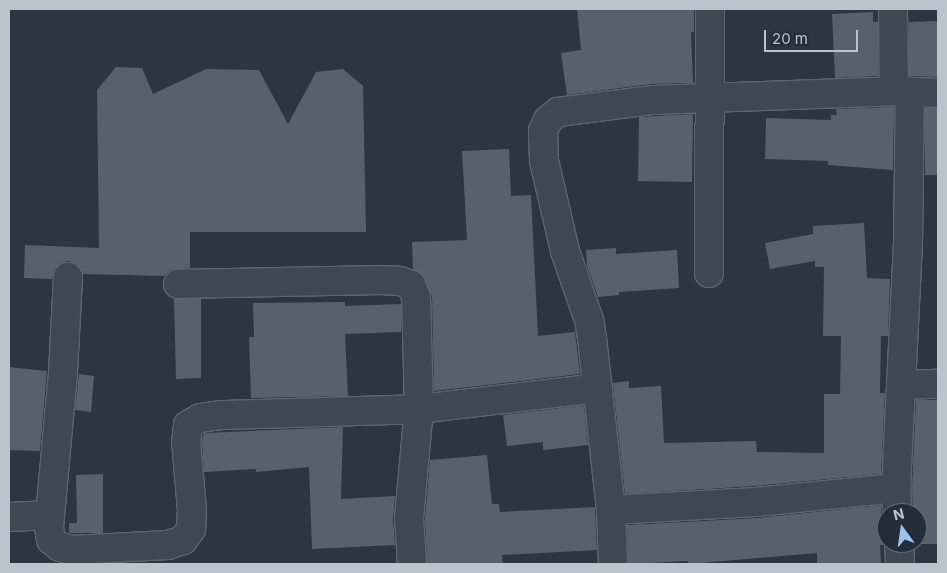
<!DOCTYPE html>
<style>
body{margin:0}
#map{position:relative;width:947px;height:573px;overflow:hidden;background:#2a3641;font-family:Inter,sans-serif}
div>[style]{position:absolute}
.building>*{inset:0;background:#56616e}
.roads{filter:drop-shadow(1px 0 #5c666f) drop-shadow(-1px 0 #5c666f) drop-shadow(0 1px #5c666f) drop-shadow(0 -1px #5c666f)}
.minor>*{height:28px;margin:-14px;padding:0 14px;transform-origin:14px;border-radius:14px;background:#3e4851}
span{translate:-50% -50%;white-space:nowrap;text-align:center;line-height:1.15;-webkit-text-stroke:5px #232d37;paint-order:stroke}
.frame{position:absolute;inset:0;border:10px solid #bbc3cb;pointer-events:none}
.north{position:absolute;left:877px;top:503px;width:50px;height:50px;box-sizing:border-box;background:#232d37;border:1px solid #606972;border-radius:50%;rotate:346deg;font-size:14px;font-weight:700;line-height:20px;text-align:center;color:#bbc3cb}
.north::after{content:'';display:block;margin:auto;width:18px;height:22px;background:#9cc3ef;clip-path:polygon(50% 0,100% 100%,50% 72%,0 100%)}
.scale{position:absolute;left:764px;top:30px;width:94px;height:22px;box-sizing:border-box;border:2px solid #bbc3cb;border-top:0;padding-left:6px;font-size:15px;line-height:18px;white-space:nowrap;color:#bbc3cb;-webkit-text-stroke:4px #232d37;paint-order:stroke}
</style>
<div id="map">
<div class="building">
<i style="clip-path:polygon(577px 9px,694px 9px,694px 32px,691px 32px,693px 83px,651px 84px,567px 95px,561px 53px,581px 50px)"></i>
<i style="clip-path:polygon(873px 12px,873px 22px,878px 22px,878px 76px,835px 78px,832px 14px)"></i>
<i style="clip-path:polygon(938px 21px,938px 77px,909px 76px,909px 22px)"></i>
<i style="clip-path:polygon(116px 67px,142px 68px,153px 94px,206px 69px,259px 70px,288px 124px,316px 72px,343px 69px,363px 86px,366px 232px,190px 232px,190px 268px,170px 270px,164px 276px,83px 274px,77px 264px,68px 261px,61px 263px,55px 268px,52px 279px,24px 278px,25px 245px,99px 248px,97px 90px)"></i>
<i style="clip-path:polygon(894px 107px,893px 170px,828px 165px,828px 161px,765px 159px,766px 118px,831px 120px,831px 115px,837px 115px,836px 109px)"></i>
<i style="clip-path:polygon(925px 108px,938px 108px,938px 175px,925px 175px)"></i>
<i style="clip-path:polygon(693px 114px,692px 182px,638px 181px,639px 117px)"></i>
<i style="clip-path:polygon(509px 149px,511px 196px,531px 195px,538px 336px,575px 332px,580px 374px,434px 391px,432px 296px,425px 279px,413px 269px,412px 242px,467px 240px,462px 151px)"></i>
<i style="clip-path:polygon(864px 223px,867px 278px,890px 279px,888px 336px,881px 336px,880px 393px,885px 393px,881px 474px,755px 486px,625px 494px,609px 349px,613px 383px,629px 381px,629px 388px,661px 386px,664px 443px,756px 441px,757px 452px,824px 453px,824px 394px,840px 394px,841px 336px,823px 336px,824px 267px,815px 267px,815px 261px,770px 269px,765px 243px,813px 234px,813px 226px)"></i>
<i style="clip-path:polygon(616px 248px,616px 254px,677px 250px,679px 288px,619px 292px,619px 295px,598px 297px,587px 266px,586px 250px)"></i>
<i style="clip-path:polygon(174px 299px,201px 299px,201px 378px,176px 379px)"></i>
<i style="clip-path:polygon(345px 302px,345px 306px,401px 304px,401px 332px,345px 334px,348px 396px,251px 398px,249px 337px,254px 337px,253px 303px)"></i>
<i style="clip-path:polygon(9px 367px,47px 371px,40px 451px,9px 450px)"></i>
<i style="clip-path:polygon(79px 374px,94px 376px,91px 412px,75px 410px)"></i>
<i style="clip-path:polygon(916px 400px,938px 400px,938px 544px,915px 544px,917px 543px,917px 513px,913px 513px,912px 488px)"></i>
<i style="clip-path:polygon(584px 405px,588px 445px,543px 450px,543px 442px,507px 446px,503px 415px)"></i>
<i style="clip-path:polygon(343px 427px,341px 499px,395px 496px,393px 519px,395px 545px,312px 549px,309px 467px,256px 472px,256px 469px,204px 472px,202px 442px,203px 435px,205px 433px)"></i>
<i style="clip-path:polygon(487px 455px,492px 504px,499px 504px,500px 512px,595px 507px,597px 550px,502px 555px,503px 564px,427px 564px,425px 518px,430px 460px)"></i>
<i style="clip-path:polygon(103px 474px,103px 533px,69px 533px,69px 523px,77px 523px,76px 475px)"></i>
<i style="clip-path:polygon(881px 505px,881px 514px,887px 524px,887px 534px,883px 545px,880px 545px,881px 564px,817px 564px,817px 553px,688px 564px,688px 561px,628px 564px,627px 525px,758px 518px)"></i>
</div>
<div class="roads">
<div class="minor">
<i style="left:893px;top:9px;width:82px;rotate:89.3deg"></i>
<i style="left:894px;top:91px;width:44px;rotate:2.6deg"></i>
<i style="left:709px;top:273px;width:264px;rotate:-89.8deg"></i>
<i style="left:68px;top:277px;width:96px;rotate:93deg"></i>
<i style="left:63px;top:373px;width:155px;rotate:95.2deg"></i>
<i style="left:49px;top:527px;width:13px;rotate:81deg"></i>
<i style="left:51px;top:540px;width:11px;rotate:38deg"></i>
<i style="left:60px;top:547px;width:12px;rotate:14deg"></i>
<i style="left:72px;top:550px;width:96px;rotate:-3deg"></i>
<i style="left:168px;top:545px;width:16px;rotate:-18deg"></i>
<i style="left:183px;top:540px;width:14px;rotate:-54deg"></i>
<i style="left:191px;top:529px;width:19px;rotate:-87deg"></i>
<i style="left:192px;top:510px;width:68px;rotate:-95deg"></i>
<i style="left:186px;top:442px;width:17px;rotate:-83deg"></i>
<i style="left:188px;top:425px;width:14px;rotate:-30deg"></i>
<i style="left:200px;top:418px;width:22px;rotate:-8deg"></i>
<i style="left:222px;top:415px;width:197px;rotate:-1.7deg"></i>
<i style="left:419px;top:409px;width:112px;rotate:-91.5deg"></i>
<i style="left:416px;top:297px;width:13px;rotate:-113deg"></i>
<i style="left:411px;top:285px;width:12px;rotate:-160deg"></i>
<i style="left:400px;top:281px;width:19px;rotate:-177deg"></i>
<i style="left:381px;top:280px;width:203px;rotate:178.9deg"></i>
<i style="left:901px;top:385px;width:37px;rotate:-2deg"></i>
<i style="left:611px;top:510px;width:145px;rotate:-3.2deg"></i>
<i style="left:756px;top:502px;width:141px;rotate:-5.7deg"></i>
<i style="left:897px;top:513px;width:25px;rotate:-92deg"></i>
<i style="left:896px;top:488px;width:242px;rotate:-87.2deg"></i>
<i style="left:908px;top:246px;width:154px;rotate:-89.3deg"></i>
<i style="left:9px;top:517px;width:41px;rotate:-2.8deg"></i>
<i style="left:899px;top:543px;width:21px;rotate:87deg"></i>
<i style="left:412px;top:564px;width:46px;rotate:-93.7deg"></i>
<i style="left:409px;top:518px;width:109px;rotate:-84.8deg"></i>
<i style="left:419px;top:409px;width:180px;rotate:-6.7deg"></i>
<i style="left:613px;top:564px;width:54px;rotate:-92.1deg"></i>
<i style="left:611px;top:510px;width:173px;rotate:-96.3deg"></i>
<i style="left:592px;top:338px;width:18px;rotate:-99deg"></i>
<i style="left:589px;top:320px;width:73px;rotate:-109.2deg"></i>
<i style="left:565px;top:251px;width:92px;rotate:-103.1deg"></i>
<i style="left:544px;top:161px;width:30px;rotate:-92deg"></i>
<i style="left:543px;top:131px;width:12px;rotate:-66deg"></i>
<i style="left:548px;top:120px;width:13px;rotate:-39deg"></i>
<i style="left:558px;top:112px;width:96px;rotate:-7.2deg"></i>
<i style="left:653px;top:100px;width:241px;rotate:-2.1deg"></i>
</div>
</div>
<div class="frame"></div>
<div class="north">N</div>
<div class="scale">20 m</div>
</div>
